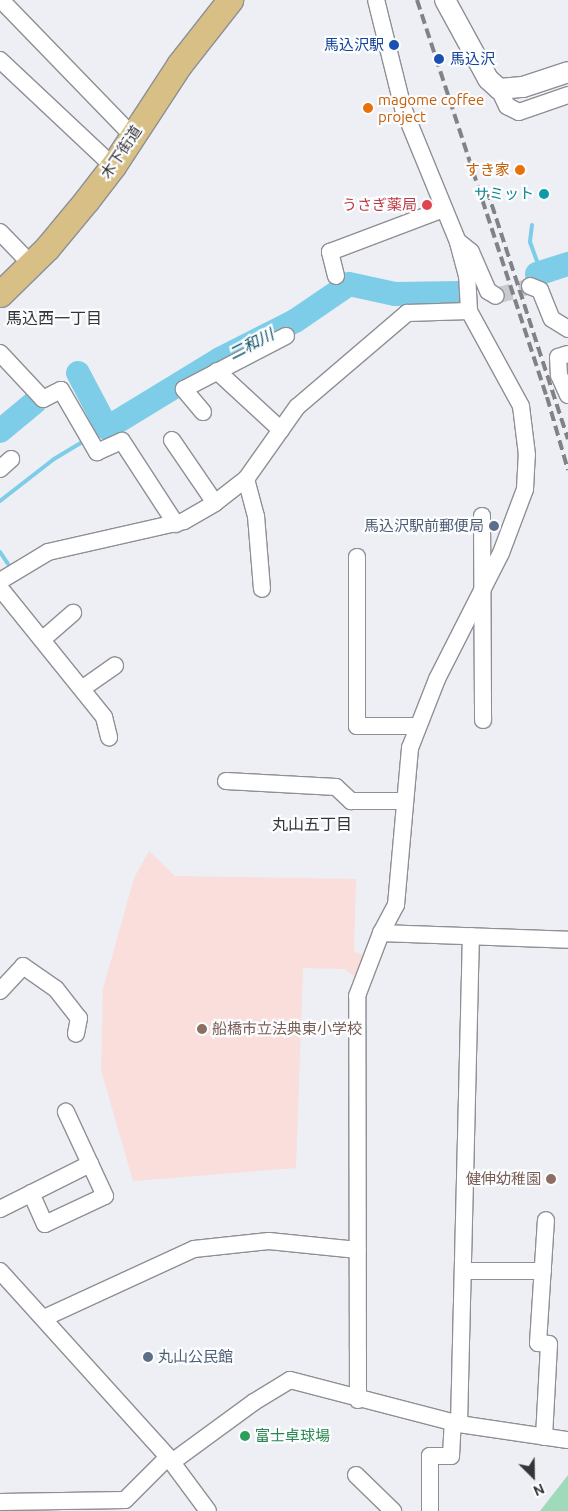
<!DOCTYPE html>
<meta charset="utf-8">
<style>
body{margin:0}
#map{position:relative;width:568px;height:1511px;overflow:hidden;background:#edeff4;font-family:Ubuntu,"Noto Sans JP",sans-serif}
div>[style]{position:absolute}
.education>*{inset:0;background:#f9dedc}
.green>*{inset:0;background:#9fdabb}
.stream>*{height:4px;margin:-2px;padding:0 2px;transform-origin:2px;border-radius:2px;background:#7dcde8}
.river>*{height:24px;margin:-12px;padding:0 12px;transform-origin:12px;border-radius:12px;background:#7dcde8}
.minor-tunnel>*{height:16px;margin-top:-8px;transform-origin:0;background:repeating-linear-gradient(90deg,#c8cace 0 16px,transparent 0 24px)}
.roads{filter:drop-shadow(1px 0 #8e9095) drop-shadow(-1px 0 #8e9095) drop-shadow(0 1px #8e9095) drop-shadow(0 -1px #8e9095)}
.minor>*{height:16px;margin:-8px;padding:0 8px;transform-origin:8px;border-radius:8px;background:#fff}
.tertiary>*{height:20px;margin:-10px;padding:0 10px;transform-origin:10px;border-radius:10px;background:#fff}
.primary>*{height:25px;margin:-12.5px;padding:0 12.5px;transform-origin:12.5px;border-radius:12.5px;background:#d8bf86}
.rail>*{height:4px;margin-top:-2px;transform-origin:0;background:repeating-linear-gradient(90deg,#808285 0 10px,transparent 0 15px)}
.dots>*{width:14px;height:14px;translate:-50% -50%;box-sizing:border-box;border:2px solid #fcfdff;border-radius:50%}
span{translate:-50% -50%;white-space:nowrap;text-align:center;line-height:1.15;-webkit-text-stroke:4.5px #fcfdff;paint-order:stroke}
.transit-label{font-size:15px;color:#164399}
.right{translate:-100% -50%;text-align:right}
.left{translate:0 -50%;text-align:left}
.food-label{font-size:15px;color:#c56008}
.street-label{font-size:15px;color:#343537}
.culture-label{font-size:15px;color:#0d838f}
.health-label{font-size:15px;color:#be3a42}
.service-label{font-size:15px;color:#4e5e75}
.education-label{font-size:15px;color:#785e54}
.leisure-label{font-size:15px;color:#27864d}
.neighbourhood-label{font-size:16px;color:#343537}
.water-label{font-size:16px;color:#135669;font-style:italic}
.north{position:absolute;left:508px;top:1451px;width:50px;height:50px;-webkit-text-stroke:4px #fcfdff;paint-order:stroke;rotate:157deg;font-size:14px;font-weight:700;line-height:20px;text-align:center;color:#343537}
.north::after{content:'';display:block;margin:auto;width:18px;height:22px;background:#343537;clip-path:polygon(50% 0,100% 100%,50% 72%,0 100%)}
</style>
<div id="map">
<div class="education">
<i style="clip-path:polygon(149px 851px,175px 876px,356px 879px,354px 952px,364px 955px,354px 976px,345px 969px,303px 968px,296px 1168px,133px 1181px,101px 1070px,103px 989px,134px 878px)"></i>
</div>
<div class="green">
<i style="clip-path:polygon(568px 1475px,568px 1511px,540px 1511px)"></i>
</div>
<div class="stream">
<i style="left:532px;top:225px;width:17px;rotate:97deg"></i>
<i style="left:530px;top:242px;width:33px;rotate:70deg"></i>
<i style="left:0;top:501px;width:68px;rotate:-37.9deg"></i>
<i style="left:54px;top:459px;width:33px;rotate:-31deg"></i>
<i style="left:0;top:552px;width:14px;rotate:56deg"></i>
</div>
<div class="river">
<i style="left:537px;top:274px;width:33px;rotate:-18deg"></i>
<i style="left:78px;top:373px;width:62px;rotate:62.2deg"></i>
<i style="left:107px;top:428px;width:132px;rotate:-31.4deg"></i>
<i style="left:220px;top:359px;width:84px;rotate:-26.9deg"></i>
<i style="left:295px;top:321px;width:65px;rotate:-34.4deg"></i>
<i style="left:349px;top:284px;width:47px;rotate:12.3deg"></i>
<i style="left:395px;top:294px;width:65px;rotate:-0.9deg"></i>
<i style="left:0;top:431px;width:45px;rotate:-39.6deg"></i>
</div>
<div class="minor-tunnel">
<i style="left:496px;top:296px;width:35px;rotate:-16deg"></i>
</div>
<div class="roads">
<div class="minor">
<i style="left:1px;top:0;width:190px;rotate:45.9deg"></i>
<i style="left:0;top:60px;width:155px;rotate:43.2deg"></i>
<i style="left:499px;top:89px;width:19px;rotate:65deg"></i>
<i style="left:507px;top:106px;width:13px;rotate:27deg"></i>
<i style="left:519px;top:112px;width:52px;rotate:-19.1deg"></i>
<i style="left:0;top:232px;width:45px;rotate:45.9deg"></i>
<i style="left:460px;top:243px;width:14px;rotate:39deg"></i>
<i style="left:471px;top:252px;width:43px;rotate:66.4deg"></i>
<i style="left:488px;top:291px;width:9px;rotate:32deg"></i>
<i style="left:336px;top:276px;width:25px;rotate:-104deg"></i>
<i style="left:330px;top:252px;width:122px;rotate:-20.7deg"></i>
<i style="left:530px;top:286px;width:11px;rotate:22deg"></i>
<i style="left:540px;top:290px;width:31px;rotate:68deg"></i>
<i style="left:552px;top:319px;width:19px;rotate:32deg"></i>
<i style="left:0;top:353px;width:63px;rotate:46.9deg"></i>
<i style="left:43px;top:399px;width:20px;rotate:-27deg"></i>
<i style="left:61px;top:390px;width:72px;rotate:59.9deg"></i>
<i style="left:97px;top:452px;width:27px;rotate:-24deg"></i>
<i style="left:122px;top:441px;width:99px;rotate:57deg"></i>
<i style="left:568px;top:354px;width:10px;rotate:163deg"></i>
<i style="left:558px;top:357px;width:18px;rotate:87deg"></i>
<i style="left:559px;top:375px;width:22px;rotate:66deg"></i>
<i style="left:217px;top:371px;width:87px;rotate:42.7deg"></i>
<i style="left:203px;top:412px;width:30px;rotate:-130deg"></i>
<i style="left:184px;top:389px;width:115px;rotate:-27.5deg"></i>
<i style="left:172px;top:440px;width:76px;rotate:55.7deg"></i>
<i style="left:0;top:469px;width:15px;rotate:-42deg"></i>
<i style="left:246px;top:479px;width:38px;rotate:75deg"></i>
<i style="left:256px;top:516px;width:73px;rotate:85.3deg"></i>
<i style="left:482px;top:516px;width:204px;rotate:89.7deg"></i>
<i style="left:357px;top:557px;width:169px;rotate:90deg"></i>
<i style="left:357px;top:726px;width:61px"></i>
<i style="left:0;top:581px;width:56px;rotate:-31.1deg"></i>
<i style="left:48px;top:552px;width:139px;rotate:-12.8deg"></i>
<i style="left:184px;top:521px;width:36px;rotate:-30deg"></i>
<i style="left:215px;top:503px;width:39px;rotate:-38deg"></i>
<i style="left:246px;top:479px;width:88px;rotate:-54.7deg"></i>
<i style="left:297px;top:407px;width:145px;rotate:-40.5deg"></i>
<i style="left:407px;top:313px;width:62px;rotate:-1.8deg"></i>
<i style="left:0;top:588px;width:166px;rotate:51.1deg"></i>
<i style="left:104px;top:717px;width:21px;rotate:76deg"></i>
<i style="left:43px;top:639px;width:40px;rotate:-41deg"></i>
<i style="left:83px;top:688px;width:39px;rotate:-35deg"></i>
<i style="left:226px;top:781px;width:110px;rotate:3.1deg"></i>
<i style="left:336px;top:787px;width:21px;rotate:43deg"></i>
<i style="left:351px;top:801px;width:53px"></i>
<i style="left:381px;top:933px;width:187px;rotate:2.1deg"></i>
<i style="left:0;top:991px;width:34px;rotate:-47deg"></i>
<i style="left:23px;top:966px;width:40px;rotate:34.9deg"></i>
<i style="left:56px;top:989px;width:37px;rotate:52deg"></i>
<i style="left:79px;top:1018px;width:16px;rotate:101deg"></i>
<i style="left:31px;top:1193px;width:34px;rotate:66deg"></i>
<i style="left:45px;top:1224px;width:66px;rotate:-25deg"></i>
<i style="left:105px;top:1196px;width:93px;rotate:-114.9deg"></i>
<i style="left:0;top:1209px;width:101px;rotate:-26.6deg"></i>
<i style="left:0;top:1271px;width:251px;rotate:47.9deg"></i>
<i style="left:168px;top:1457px;width:67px;rotate:53.5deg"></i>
<i style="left:463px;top:1271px;width:80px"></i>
<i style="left:44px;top:1318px;width:165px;rotate:-24.7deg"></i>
<i style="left:194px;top:1249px;width:75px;rotate:-6.1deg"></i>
<i style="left:269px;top:1241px;width:89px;rotate:5.8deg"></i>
<i style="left:358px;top:1400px;width:404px;rotate:-90.1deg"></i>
<i style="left:357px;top:996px;width:67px;rotate:-69.1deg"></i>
<i style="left:381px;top:933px;width:32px;rotate:-62deg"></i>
<i style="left:396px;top:905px;width:158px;rotate:-84.9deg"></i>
<i style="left:410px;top:748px;width:74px;rotate:-68.6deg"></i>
<i style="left:437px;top:679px;width:141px;rotate:-63.1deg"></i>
<i style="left:501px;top:553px;width:68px;rotate:-69.4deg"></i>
<i style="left:525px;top:489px;width:34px;rotate:-87deg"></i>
<i style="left:527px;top:455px;width:49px;rotate:-97deg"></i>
<i style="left:521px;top:406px;width:108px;rotate:-118.7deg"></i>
<i style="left:469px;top:311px;width:35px;rotate:-93deg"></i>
<i style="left:467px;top:276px;width:35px;rotate:-105deg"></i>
<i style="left:458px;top:242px;width:145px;rotate:-112.3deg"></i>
<i style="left:403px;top:108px;width:111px;rotate:-104deg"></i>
<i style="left:459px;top:1424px;width:488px;rotate:-88.6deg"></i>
<i style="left:544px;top:1437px;width:93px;rotate:-86.9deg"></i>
<i style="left:549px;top:1344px;width:11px;rotate:-175deg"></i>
<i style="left:538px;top:1343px;width:123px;rotate:-86.3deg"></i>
<i style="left:172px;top:1462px;width:102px;rotate:-36.2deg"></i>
<i style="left:254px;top:1402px;width:42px;rotate:-31.4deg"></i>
<i style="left:290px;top:1380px;width:175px;rotate:14.6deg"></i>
<i style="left:459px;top:1424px;width:110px;rotate:8.4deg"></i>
<i style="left:356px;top:1475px;width:52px;rotate:44.2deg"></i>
<i style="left:0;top:1502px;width:125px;rotate:-0.9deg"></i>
<i style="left:125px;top:1500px;width:61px;rotate:-45deg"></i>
<i style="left:430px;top:1511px;width:55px;rotate:-90deg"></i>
<i style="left:430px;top:1456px;width:21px"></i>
<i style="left:451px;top:1456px;width:33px;rotate:-87deg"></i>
</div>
<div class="tertiary">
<i style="left:445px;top:0;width:90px;rotate:61.4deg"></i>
<i style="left:488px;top:79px;width:15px;rotate:42deg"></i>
<i style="left:499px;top:89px;width:24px;rotate:-5deg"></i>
<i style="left:523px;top:87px;width:47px;rotate:-18.4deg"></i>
</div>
<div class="primary">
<i style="left:0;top:294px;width:66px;rotate:-44.4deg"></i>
<i style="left:47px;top:248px;width:61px;rotate:-50.3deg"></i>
<i style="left:86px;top:201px;width:44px;rotate:-52.4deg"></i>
<i style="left:113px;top:166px;width:121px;rotate:-56.8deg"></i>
<i style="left:179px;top:65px;width:83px;rotate:-51.9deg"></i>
</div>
</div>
<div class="rail">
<i style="left:417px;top:0;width:418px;rotate:71.9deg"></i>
<i style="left:547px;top:397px;width:76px;rotate:74deg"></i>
<i style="left:487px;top:190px;width:262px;rotate:72deg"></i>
</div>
<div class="dots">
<i style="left:394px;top:45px;background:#1a4fb4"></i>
<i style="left:439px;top:59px;background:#1a4fb4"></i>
<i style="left:368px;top:108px;background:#e8710a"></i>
<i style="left:520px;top:170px;background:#e8710a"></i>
<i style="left:544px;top:194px;background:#0f9aa8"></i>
<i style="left:427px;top:205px;background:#e0444e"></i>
<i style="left:494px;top:526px;background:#5c6f8a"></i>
<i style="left:202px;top:1029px;background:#8d6e63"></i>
<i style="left:551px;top:1179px;background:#8d6e63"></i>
<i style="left:148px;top:1357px;background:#5c6f8a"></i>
<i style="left:245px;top:1436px;background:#2e9e5b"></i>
</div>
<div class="transit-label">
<span class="right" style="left:384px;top:45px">馬込沢駅</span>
<span class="left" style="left:450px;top:59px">馬込沢</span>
</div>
<div class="food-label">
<span class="left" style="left:378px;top:108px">magome coffee<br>project</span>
<span class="right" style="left:510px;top:170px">すき家</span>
</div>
<div class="street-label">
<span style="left:121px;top:152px;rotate:-56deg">木下街道</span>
</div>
<div class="culture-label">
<span class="right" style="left:534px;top:194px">サミット</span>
</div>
<div class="health-label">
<span class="right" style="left:417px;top:205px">うさぎ薬局</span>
</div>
<div class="service-label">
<span class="right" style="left:484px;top:526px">馬込沢駅前郵便局</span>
<span class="left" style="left:158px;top:1357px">丸山公民館</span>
</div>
<div class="education-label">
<span class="left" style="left:212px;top:1029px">船橋市立法典東小学校</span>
<span class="right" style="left:541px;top:1179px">健伸幼稚園</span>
</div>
<div class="leisure-label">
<span class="left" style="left:255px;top:1436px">富士卓球場</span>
</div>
<div class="neighbourhood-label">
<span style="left:54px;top:318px">馬込西一丁目</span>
<span style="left:312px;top:824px">丸山五丁目</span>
</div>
<div class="water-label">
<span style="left:251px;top:344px;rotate:-27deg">二和川</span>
</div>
<div class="north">N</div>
</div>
